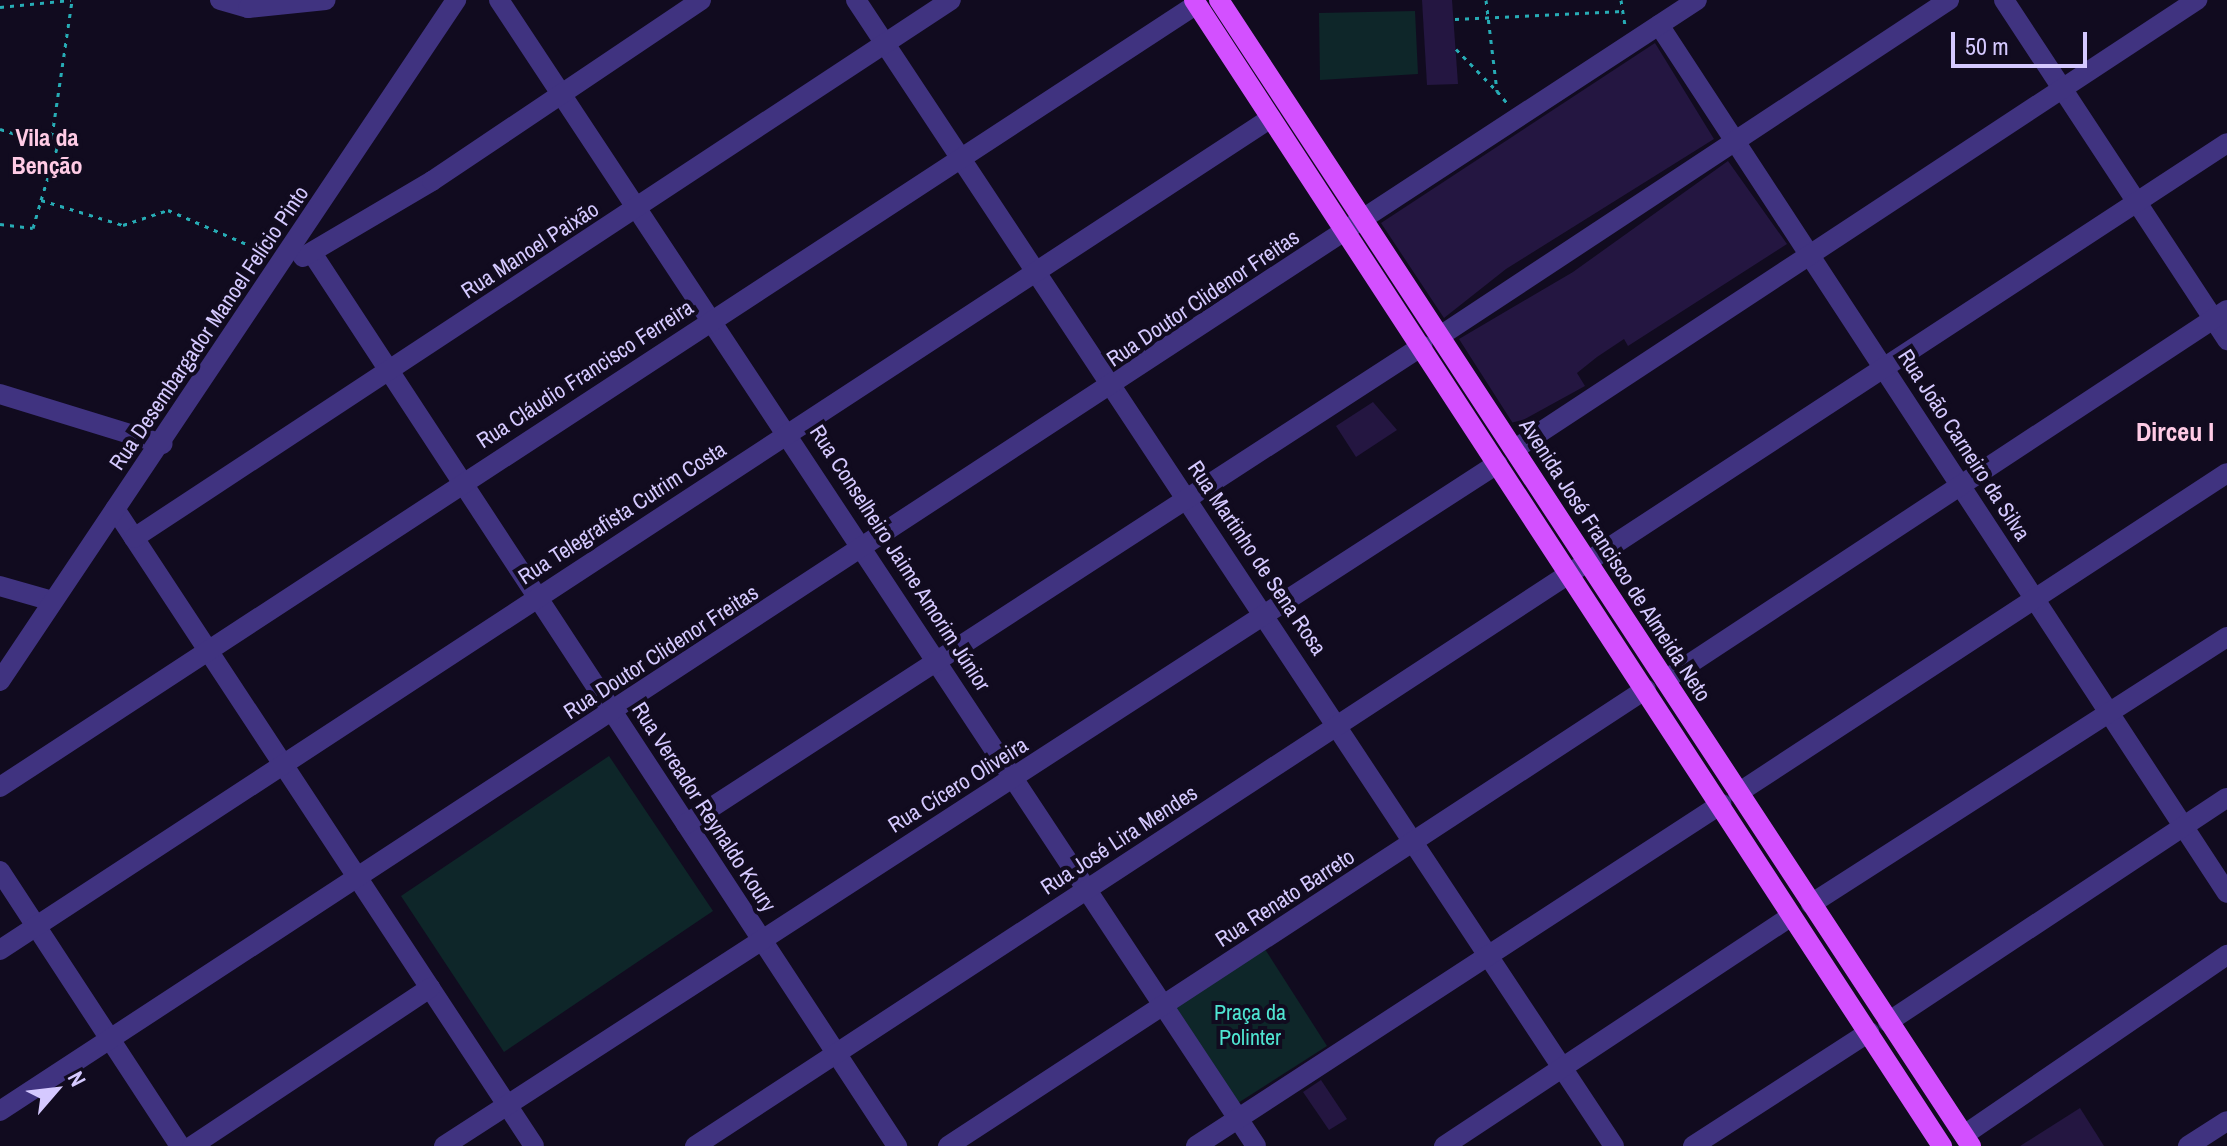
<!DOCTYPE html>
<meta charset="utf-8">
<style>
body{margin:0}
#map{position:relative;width:2227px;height:1146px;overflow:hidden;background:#110b1f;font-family:"Archivo Narrow",sans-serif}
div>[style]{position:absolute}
.green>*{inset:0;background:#0e2629}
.building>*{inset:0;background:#241641}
.path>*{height:3px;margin-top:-1.5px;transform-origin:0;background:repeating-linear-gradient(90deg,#27acb5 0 4px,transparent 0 10px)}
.minor>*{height:20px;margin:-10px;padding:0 10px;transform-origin:10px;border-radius:10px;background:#403380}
.major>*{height:20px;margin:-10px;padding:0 10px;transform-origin:10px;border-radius:10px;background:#d350ff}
span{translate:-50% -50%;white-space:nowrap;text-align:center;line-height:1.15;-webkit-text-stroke:8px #110b1f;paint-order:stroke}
.street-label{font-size:22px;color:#d5c9ff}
.park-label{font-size:22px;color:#4fe5d2}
.neighbourhood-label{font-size:24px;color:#ffcbe5;font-weight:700}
.quarter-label{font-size:26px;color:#ffcbe5;font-weight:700}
.north{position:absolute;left:16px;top:1050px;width:80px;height:80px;-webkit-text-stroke:6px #110b1f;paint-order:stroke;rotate:62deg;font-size:22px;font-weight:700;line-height:32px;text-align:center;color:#d5c9ff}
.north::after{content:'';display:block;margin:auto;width:28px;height:36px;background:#d5c9ff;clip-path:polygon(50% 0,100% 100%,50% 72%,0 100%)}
.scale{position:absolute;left:1951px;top:32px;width:136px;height:36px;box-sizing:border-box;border:4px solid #d5c9ff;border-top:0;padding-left:10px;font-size:24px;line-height:28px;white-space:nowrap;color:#d5c9ff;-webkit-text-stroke:6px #110b1f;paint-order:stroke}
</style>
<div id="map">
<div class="green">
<i style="clip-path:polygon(1415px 11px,1418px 74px,1320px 80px,1319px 13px)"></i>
<i style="clip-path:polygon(609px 756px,713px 911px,504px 1052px,401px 896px)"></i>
<i style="clip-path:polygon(1263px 946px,1327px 1046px,1238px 1103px,1173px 1003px)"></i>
</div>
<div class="building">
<i style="clip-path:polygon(1422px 0,1452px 0,1458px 84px,1427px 85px)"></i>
<i style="clip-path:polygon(1655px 43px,1714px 139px,1506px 269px,1444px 318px,1381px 223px)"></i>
<i style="clip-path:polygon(1728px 161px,1787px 244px,1628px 346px,1624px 339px,1597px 357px,1577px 373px,1585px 386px,1514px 425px,1459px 339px,1573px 272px)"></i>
<i style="clip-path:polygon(1373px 402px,1397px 430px,1356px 457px,1336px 426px)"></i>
<i style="clip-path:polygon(1321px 1080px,1347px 1119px,1329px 1130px,1303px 1092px)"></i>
<i style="clip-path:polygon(2080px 1108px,2104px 1146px,2020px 1146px)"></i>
</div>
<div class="path">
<i style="left:1486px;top:0;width:92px;rotate:83.1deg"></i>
<i style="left:1497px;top:91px;width:17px;rotate:50deg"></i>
<i style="left:1621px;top:0;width:24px;rotate:81deg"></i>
<i style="left:0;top:7px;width:71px;rotate:-5.6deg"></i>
<i style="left:1455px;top:19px;width:168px;rotate:-2.7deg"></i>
<i style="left:1456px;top:49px;width:56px;rotate:45.7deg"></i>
<i style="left:0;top:129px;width:60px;rotate:18.4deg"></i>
<i style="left:41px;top:200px;width:54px;rotate:-72.9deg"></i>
<i style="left:57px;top:148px;width:13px;rotate:-113deg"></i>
<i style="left:52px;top:136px;width:137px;rotate:-81.6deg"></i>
<i style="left:0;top:224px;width:33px;rotate:7deg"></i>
<i style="left:33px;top:228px;width:29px;rotate:-74deg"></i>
<i style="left:41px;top:200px;width:86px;rotate:17deg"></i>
<i style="left:123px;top:225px;width:47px;rotate:-18.4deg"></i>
<i style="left:168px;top:210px;width:106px;rotate:23.4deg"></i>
</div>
<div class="minor">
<i style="left:220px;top:0;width:29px;rotate:16deg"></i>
<i style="left:248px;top:8px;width:78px;rotate:-5.9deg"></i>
<i style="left:499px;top:0;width:1373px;rotate:56.55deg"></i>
<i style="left:856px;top:0;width:1374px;rotate:56.52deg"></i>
<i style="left:2004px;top:0;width:407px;rotate:56.7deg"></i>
<i style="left:1659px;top:25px;width:1037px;rotate:56.8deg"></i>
<i style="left:312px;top:253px;width:1068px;rotate:56.77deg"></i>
<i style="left:303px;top:257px;width:150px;rotate:-30.5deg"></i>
<i style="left:432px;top:181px;width:324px;rotate:-33.9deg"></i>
<i style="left:1440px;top:336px;width:610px;rotate:-33.43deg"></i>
<i style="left:0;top:394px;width:170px;rotate:17.1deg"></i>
<i style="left:1515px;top:449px;width:817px;rotate:-33.36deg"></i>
<i style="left:115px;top:509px;width:762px;rotate:56.66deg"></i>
<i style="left:134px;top:538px;width:978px;rotate:-33.37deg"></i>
<i style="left:0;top:586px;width:54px;rotate:16.1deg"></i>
<i style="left:1665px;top:680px;width:673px;rotate:-33.36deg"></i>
<i style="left:0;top:681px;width:820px;rotate:-56.19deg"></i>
<i style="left:0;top:787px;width:1430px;rotate:-33.19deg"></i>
<i style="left:1738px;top:793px;width:584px;rotate:-33.2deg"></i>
<i style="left:686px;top:824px;width:878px;rotate:-33deg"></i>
<i style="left:0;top:871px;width:329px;rotate:56.8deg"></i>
<i style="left:1811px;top:904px;width:494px;rotate:-32.7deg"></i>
<i style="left:0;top:950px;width:1519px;rotate:-33.21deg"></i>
<i style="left:1888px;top:1022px;width:406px;rotate:-33.5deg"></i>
<i style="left:0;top:1111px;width:2028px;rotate:-33.21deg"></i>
<i style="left:1964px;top:1135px;width:319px;rotate:-34.4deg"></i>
<i style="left:192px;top:1146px;width:286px;rotate:-33.6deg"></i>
<i style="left:444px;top:1146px;width:1255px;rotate:-32.93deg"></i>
<i style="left:695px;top:1146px;width:1831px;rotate:-33.21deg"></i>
<i style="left:948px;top:1146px;width:834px;rotate:-33.21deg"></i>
<i style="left:1196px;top:1146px;width:627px;rotate:-33.08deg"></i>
<i style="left:1444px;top:1146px;width:416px;rotate:-33.5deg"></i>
<i style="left:1693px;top:1146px;width:210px;rotate:-32.9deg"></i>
<i style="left:2188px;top:1146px;width:46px;rotate:-32.7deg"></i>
</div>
<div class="major">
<i style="left:1194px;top:0;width:1369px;rotate:56.87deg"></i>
<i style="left:1219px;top:0;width:1371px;rotate:56.73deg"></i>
</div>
<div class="street-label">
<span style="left:530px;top:250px;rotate:-33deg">Rua Manoel Paixão</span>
<span style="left:1203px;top:298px;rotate:-34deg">Rua Doutor Clidenor Freitas</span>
<span style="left:209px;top:328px;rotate:-56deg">Rua Desembargador Manoel Felício Pinto</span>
<span style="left:585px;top:374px;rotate:-33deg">Rua Cláudio Francisco Ferreira</span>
<span style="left:1964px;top:445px;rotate:57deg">Rua João Carneiro da Silva</span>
<span style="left:622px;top:513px;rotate:-33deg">Rua Telegrafista Cutrim Costa</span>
<span style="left:900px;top:558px;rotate:57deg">Rua Conselheiro Jaime Amorim Júnior</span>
<span style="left:1257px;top:558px;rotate:56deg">Rua Martinho de Sena Rosa</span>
<span style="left:1615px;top:560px;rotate:57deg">Avenida José Francisco de Almeida Neto</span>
<span style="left:661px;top:652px;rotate:-33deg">Rua Doutor Clidenor Freitas</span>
<span style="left:958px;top:785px;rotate:-32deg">Rua Cícero Oliveira</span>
<span style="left:704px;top:807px;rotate:57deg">Rua Vereador Reynaldo Koury</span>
<span style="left:1119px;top:840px;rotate:-33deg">Rua José Lira Mendes</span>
<span style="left:1285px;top:898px;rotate:-33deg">Rua Renato Barreto</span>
</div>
<div class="park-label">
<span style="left:1250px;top:1025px">Praça da<br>Polinter</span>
</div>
<div class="neighbourhood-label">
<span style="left:47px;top:152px">Vila da<br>Benção</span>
</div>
<div class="quarter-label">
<span style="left:2175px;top:432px">Dirceu I</span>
</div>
<div class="north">N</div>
<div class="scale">50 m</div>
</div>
